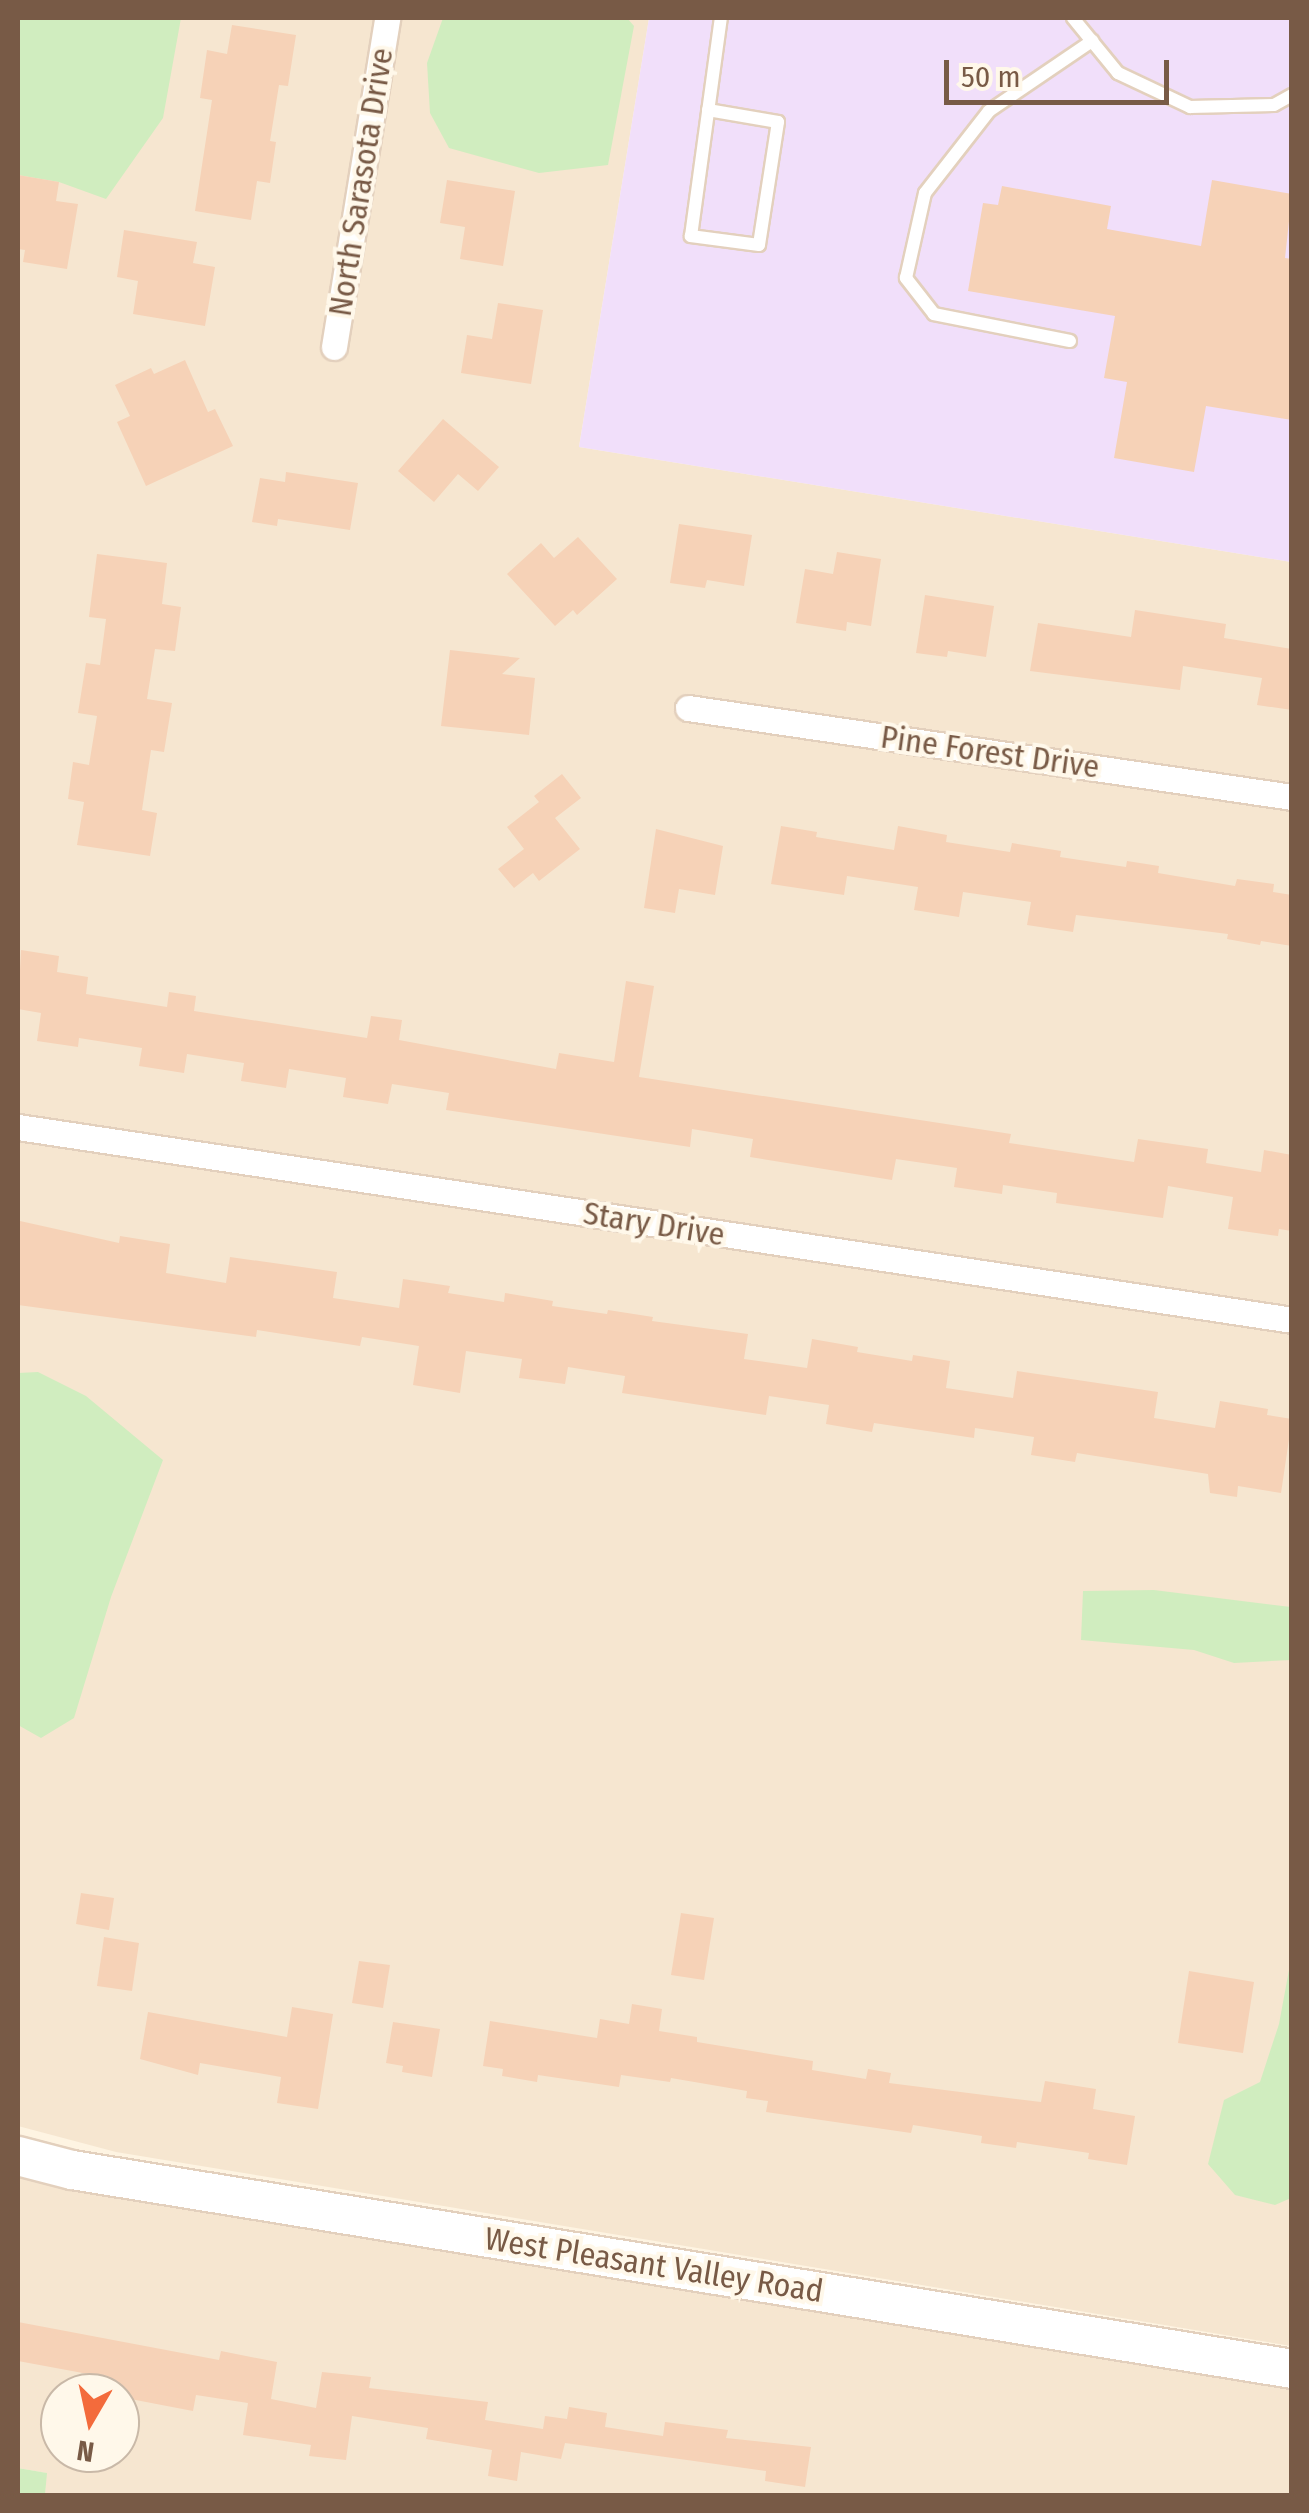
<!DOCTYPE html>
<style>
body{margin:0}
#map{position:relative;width:1309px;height:2513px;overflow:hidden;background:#fef4e2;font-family:"Fira Sans Condensed",sans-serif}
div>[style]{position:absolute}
.residential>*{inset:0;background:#f6e6d0}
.education>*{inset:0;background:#f1dffa}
.green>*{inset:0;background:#d0edbf}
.building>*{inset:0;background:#f6d2b7}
.roads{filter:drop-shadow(2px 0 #e3d0bd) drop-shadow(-2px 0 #e3d0bd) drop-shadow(0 2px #e3d0bd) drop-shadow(0 -2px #e3d0bd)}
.service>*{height:12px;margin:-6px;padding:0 6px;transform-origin:6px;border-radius:6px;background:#fff}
.minor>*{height:25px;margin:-12.5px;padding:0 12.5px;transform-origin:12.5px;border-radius:12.5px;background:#fff}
.secondary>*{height:38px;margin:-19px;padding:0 19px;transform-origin:19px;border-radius:19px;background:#fff}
span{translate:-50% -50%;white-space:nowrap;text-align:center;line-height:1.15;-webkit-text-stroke:8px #fff8ea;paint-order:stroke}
.street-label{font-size:32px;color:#785a46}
.frame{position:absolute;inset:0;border:20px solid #785a46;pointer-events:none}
.north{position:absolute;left:40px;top:2373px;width:100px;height:100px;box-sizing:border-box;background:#fff8ea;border:2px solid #c9b9a8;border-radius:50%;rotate:189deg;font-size:28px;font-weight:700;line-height:40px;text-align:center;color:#785a46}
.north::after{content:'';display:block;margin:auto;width:35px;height:45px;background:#f36b3c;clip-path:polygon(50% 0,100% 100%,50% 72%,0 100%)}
.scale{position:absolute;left:944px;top:60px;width:225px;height:45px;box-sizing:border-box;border:5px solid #785a46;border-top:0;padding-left:12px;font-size:30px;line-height:35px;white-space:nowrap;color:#785a46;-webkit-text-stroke:8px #fff8ea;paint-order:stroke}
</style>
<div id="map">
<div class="residential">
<i style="clip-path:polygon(18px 18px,649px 18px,579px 447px,1291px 562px,1291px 2346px,116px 2152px,18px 2126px)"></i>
<i style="clip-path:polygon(evenodd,18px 2156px,1291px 2369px,1291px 2495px,45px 2496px,46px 2473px,18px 2468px,18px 2156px,60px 2393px,120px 2393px,120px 2453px,60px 2453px,60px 2393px)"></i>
</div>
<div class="education">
<i style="clip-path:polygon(649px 18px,1291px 18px,1291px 562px,579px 447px)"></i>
</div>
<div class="green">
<i style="clip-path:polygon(18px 18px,181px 18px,163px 118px,106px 199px,59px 182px,18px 175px)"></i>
<i style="clip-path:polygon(443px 18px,627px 18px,634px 26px,608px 165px,539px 173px,449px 148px,430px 113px,427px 63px)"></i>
<i style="clip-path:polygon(38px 1372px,86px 1396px,163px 1460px,111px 1597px,74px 1718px,41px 1738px,18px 1725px,18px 1373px)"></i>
<i style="clip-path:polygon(1154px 1590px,1291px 1607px,1291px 1660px,1234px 1663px,1194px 1650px,1081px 1640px,1083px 1591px)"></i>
<i style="clip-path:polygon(1291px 1959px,1291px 2198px,1275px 2205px,1235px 2195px,1208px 2164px,1224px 2100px,1260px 2082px,1279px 2024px)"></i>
<i style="clip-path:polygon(18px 2468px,47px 2473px,45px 2495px,18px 2495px)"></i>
</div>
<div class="building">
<i style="clip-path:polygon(232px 25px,296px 35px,288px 86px,279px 85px,270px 141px,276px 142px,270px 183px,257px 181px,251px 220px,195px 211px,212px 100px,200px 98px,207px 50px,227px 54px)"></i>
<i style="clip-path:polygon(18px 175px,59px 182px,56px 201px,78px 204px,67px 269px,23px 262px,25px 250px,18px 249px)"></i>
<i style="clip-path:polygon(447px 180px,515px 191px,503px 266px,460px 259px,465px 227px,440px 223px)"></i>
<i style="clip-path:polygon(1212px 180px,1292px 194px,1285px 258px,1292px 259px,1292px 420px,1206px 406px,1194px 472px,1114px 458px,1127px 382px,1104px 378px,1115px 316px,968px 291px,983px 203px,998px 205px,1002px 186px,1111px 206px,1107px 229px,1201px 246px)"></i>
<i style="clip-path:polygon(124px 230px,197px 242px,193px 263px,215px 267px,205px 326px,133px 314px,138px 281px,117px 277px)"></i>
<i style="clip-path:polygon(498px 303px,543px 310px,531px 384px,461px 373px,467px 335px,492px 339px)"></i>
<i style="clip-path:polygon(185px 360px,208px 412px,215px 409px,233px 446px,146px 486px,117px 422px,130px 416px,115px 385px,151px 368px,154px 374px)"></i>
<i style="clip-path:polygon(443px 419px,499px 467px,478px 491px,458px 474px,434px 502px,398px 471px)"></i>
<i style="clip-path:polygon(286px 472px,358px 483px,350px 530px,278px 519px,277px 526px,252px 522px,260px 478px,285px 482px)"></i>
<i style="clip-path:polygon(679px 524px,752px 535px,744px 586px,707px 580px,705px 588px,670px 583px)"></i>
<i style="clip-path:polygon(578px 537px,617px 579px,577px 615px,573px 610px,555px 626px,507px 574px,541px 543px,554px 558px)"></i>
<i style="clip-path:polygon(837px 552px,881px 559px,871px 626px,847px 622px,846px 631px,796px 623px,805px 569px,833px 574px)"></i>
<i style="clip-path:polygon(97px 554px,167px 563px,162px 604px,181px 607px,175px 651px,155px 649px,147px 699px,172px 703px,164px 752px,151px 750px,142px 810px,157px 813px,150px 856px,77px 845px,84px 802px,68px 799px,73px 762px,89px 765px,97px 716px,78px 713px,86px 663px,100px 665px,106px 619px,89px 617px)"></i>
<i style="clip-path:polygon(925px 595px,994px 606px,986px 657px,948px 651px,947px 657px,916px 653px)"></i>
<i style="clip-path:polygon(1135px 610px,1226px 624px,1224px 638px,1292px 649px,1292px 710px,1257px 705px,1262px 678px,1183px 666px,1180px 690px,1030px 671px,1038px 623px,1131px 637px)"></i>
<i style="clip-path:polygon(450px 650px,520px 658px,502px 674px,535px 678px,529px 735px,441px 726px)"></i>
<i style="clip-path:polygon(562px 774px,581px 798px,555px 818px,580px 849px,539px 881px,533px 873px,514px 888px,498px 869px,524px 849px,507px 827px,539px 802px,534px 796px)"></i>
<i style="clip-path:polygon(781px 826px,817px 832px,816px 837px,894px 850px,898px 826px,947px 835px,946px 842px,1010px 852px,1012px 843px,1061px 851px,1060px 857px,1126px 867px,1127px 861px,1159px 866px,1158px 873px,1235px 886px,1237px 879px,1274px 884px,1273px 892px,1292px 895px,1292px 946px,1261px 941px,1260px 945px,1227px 939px,1228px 934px,1076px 915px,1073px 932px,1027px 925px,1031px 902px,963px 892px,959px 917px,914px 910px,918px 887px,847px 876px,844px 895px,771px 884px)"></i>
<i style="clip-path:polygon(656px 829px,723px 846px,715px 895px,679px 889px,675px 913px,644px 908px)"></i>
<i style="clip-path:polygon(21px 950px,59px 956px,57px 972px,88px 977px,86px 994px,167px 1007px,169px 992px,196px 996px,194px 1011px,367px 1038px,371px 1016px,402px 1020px,399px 1040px,556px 1069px,559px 1053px,614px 1062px,626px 981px,654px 986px,639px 1077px,1011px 1134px,1009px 1143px,1134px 1162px,1138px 1139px,1208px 1149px,1206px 1163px,1261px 1172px,1264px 1150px,1292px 1155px,1292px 1231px,1279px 1229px,1278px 1236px,1228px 1229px,1233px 1197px,1168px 1186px,1163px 1218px,1056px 1203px,1057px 1193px,1003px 1185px,1002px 1194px,954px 1187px,957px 1168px,896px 1159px,892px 1180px,750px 1157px,753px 1139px,692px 1129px,690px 1147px,446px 1110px,449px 1093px,392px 1084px,388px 1104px,343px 1097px,346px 1078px,289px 1069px,286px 1088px,241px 1081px,244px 1063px,187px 1054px,184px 1073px,139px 1066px,142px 1048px,79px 1038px,78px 1047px,37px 1041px,41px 1013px,18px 1009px)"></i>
<i style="clip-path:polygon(20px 1221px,119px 1243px,120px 1236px,170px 1244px,166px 1273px,226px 1283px,230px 1257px,337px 1272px,333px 1298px,399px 1308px,403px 1279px,450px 1286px,448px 1293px,504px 1302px,505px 1293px,553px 1301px,552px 1306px,607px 1314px,608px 1310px,653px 1317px,652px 1321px,748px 1334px,744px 1359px,807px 1368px,812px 1339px,858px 1347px,857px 1352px,912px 1361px,913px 1355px,950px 1361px,946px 1388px,1013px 1398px,1017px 1371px,1158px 1392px,1154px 1418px,1215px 1428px,1220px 1401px,1268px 1409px,1267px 1415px,1292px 1419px,1281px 1493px,1238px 1486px,1237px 1497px,1210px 1493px,1208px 1474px,1077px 1453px,1075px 1462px,1031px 1455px,1034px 1437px,975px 1428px,974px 1438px,874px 1423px,872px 1432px,826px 1424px,829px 1405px,769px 1396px,766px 1415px,622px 1393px,625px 1376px,568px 1367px,565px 1384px,519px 1378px,522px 1359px,466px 1351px,460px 1393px,413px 1385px,419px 1346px,362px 1337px,360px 1346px,257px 1330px,256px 1337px,18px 1305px)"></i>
<i style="clip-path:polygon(81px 1893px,114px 1898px,109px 1930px,76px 1924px)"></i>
<i style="clip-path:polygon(681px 1913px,714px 1918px,704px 1980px,671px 1975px)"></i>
<i style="clip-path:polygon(104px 1937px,139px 1943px,132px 1991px,97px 1986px)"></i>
<i style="clip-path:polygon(359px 1961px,390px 1965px,383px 2008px,352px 2003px)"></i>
<i style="clip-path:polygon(1189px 1971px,1254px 1982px,1243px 2053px,1178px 2043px)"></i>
<i style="clip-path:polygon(632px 2004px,662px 2009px,659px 2031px,697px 2037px,697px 2042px,813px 2061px,812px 2070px,866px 2079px,868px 2069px,891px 2073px,889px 2083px,1041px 2102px,1045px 2081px,1096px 2089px,1093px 2109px,1135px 2116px,1127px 2165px,1088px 2159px,1089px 2153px,1017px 2142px,1016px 2148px,981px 2143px,982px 2136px,913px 2125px,911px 2133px,766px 2112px,768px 2101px,746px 2098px,747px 2091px,671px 2078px,670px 2082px,621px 2075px,619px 2087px,538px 2075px,537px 2082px,502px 2076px,503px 2069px,483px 2066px,490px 2021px,597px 2038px,600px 2019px,629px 2024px)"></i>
<i style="clip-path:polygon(292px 2007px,333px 2014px,318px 2109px,277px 2103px,281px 2077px,200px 2063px,198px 2075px,140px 2059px,148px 2012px,287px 2037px)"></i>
<i style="clip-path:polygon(393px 2022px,440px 2029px,432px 2077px,402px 2072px,403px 2066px,386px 2063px)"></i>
<i style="clip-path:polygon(18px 2322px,219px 2360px,221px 2351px,277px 2362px,271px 2399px,316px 2408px,322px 2372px,371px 2377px,369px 2388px,488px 2402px,485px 2420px,543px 2429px,545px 2416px,567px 2419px,569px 2407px,607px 2413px,605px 2427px,663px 2436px,665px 2422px,728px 2430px,726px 2438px,811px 2447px,805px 2487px,765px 2481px,766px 2471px,565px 2443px,561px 2459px,521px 2452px,517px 2481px,488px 2476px,492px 2450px,426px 2439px,428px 2428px,352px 2416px,346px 2460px,309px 2456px,311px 2445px,243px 2435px,248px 2403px,196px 2395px,193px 2411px,120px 2397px,120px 2393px,95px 2393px,99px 2376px,18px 2361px)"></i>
</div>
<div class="roads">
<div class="service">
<i style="left:1073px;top:18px;width:71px;rotate:50.7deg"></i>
<i style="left:1118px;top:73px;width:80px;rotate:25.3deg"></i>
<i style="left:1190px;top:107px;width:84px;rotate:-1.4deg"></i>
<i style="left:1274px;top:105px;width:21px;rotate:-29deg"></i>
<i style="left:708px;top:110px;width:71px;rotate:9.7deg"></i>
<i style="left:778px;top:122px;width:124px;rotate:98.8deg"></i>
<i style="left:759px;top:245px;width:69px;rotate:-172.5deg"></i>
<i style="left:691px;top:236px;width:220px;rotate:-82.2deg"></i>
<i style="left:1070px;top:341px;width:139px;rotate:-168.8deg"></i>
<i style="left:934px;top:314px;width:46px;rotate:-127.9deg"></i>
<i style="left:906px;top:278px;width:87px;rotate:-77.4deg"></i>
<i style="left:925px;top:193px;width:104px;rotate:-52deg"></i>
<i style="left:989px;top:111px;width:125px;rotate:-34.2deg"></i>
</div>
<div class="minor">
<i style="left:334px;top:347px;width:333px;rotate:-80.8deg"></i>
<i style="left:688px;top:708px;width:611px;rotate:8.38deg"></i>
<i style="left:18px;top:1127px;width:1289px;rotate:8.61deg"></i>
</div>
<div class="secondary">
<i style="left:18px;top:2156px;width:56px;rotate:14.5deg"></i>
<i style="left:72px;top:2170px;width:1236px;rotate:9.26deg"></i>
</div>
</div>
<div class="street-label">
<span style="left:361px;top:182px;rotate:-81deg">North Sarasota Drive</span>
<span style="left:990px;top:752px;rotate:8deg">Pine Forest Drive</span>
<span style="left:654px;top:1224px;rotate:9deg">Stary Drive</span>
<span style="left:654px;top:2265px;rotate:9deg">West Pleasant Valley Road</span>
</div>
<div class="frame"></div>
<div class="north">N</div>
<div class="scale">50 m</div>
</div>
